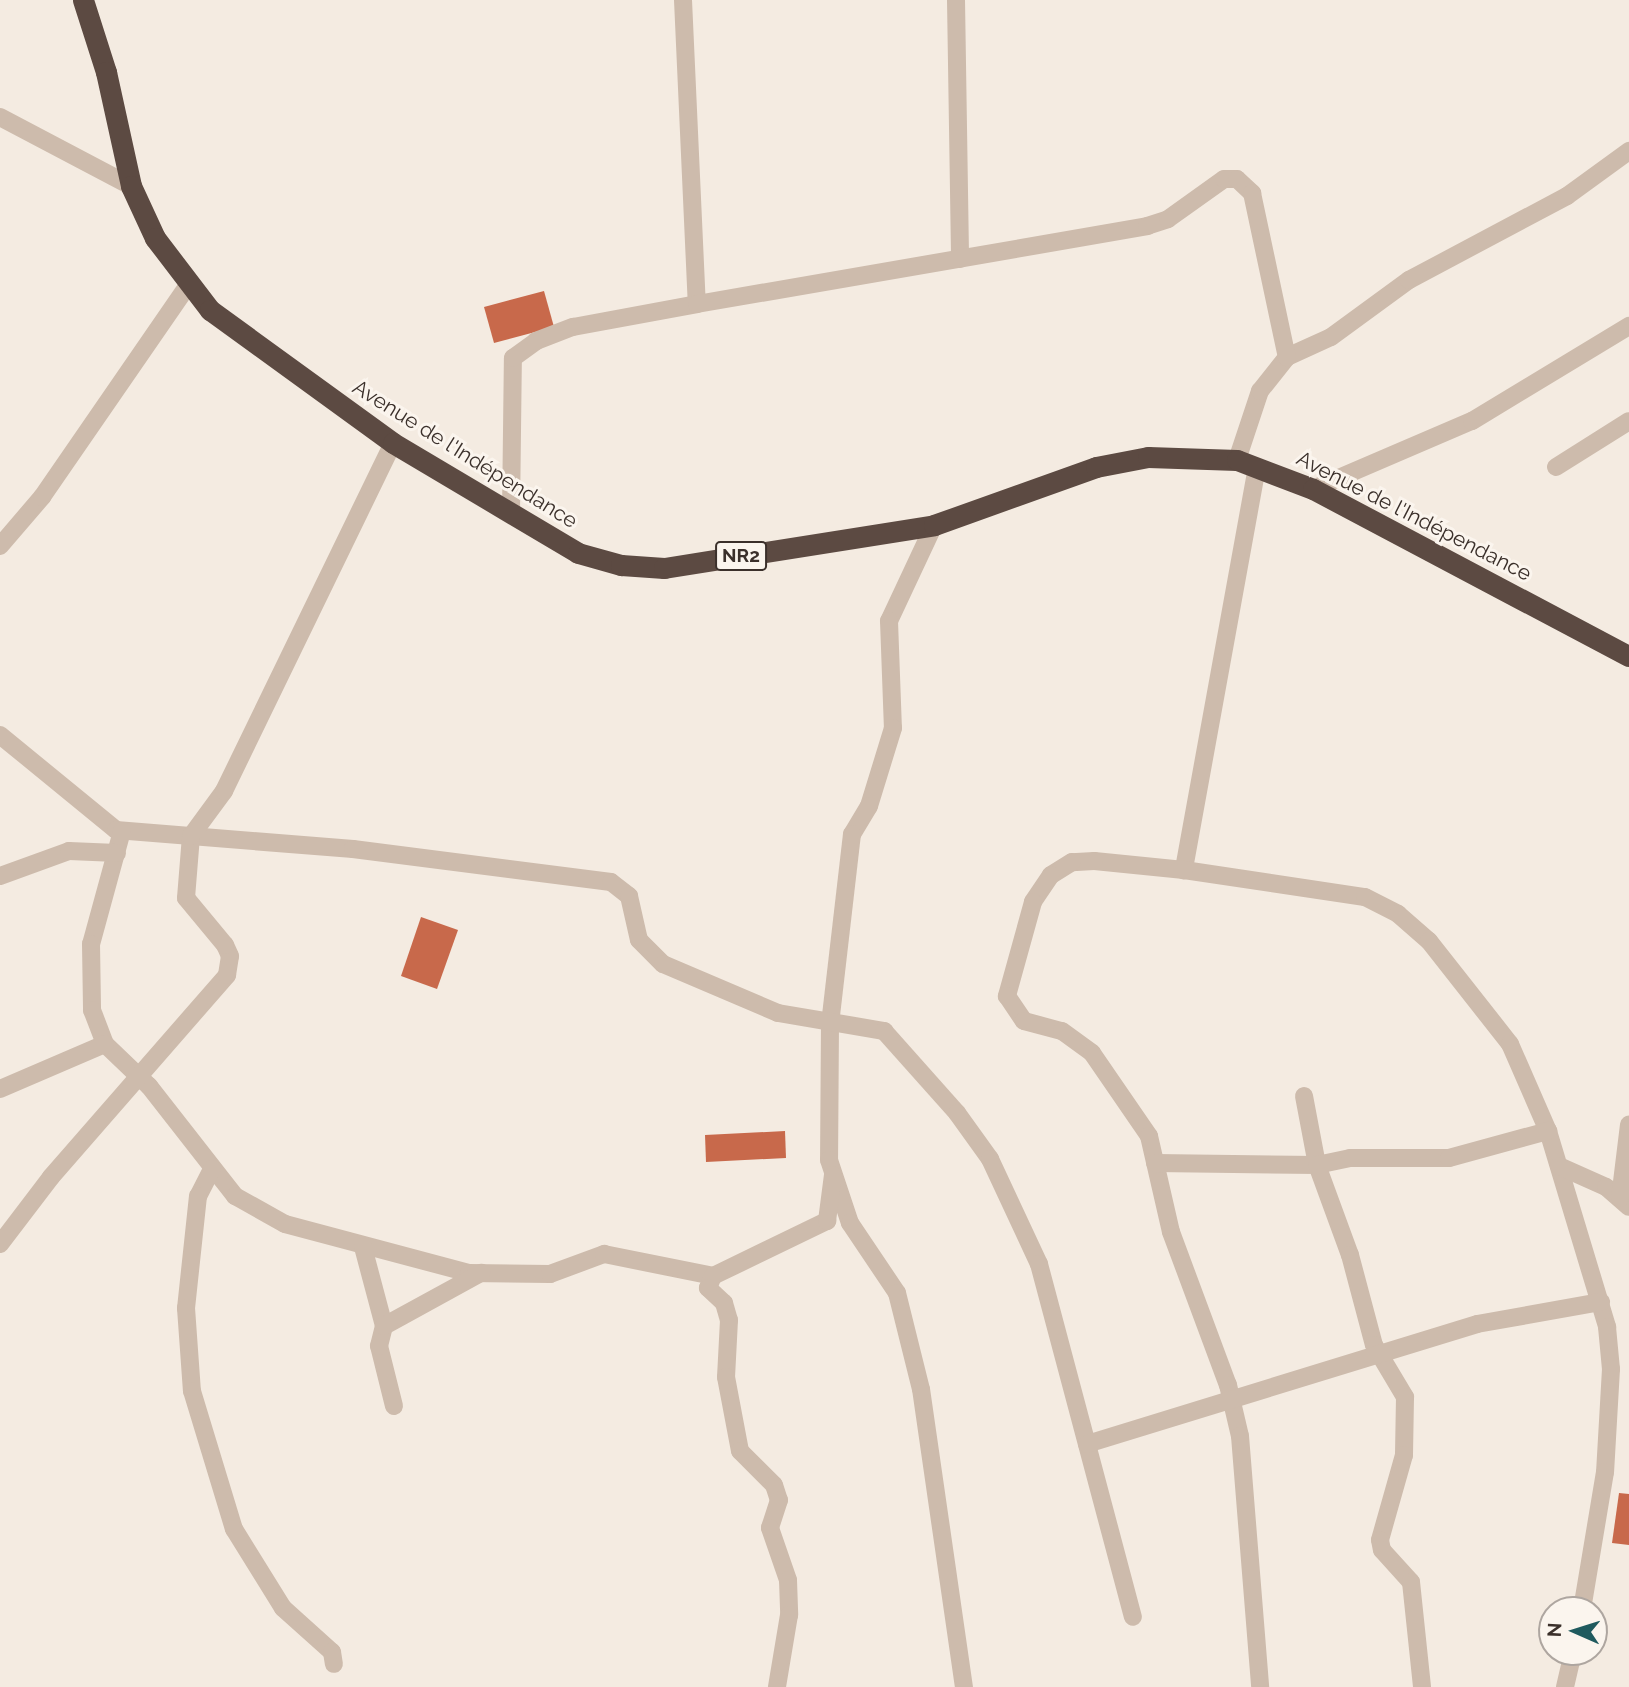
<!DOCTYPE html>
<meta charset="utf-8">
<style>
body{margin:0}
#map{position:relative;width:1629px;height:1687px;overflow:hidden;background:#f4ebe1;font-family:Raleway,sans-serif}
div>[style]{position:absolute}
.building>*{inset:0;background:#c8694b}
.street>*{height:18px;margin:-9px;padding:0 9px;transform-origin:9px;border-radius:9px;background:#cdbbac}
.highway>*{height:21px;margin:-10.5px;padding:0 10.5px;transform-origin:10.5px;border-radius:10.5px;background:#5c4a42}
span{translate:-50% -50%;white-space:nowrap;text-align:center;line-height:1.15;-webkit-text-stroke:6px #fbf5ee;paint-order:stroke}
.shield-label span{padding:2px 5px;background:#fbf5ee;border:2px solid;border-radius:5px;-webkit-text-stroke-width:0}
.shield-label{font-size:19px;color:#3b302b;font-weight:700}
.street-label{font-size:21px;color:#3b302b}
.north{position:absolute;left:1538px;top:1596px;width:70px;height:70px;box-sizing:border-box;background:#fbf5ee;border:2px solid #aea6a0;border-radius:50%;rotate:273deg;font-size:19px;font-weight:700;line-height:28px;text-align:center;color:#3b302b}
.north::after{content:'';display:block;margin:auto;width:24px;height:32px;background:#1f5a5e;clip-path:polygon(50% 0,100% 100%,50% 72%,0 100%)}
</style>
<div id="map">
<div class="building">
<i style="clip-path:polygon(544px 291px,554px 327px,494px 343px,484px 307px)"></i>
<i style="clip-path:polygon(421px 917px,458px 930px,437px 989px,401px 976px)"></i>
<i style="clip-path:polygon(785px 1131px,786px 1158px,706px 1162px,705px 1135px)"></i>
<i style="clip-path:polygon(1619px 1493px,1629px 1494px,1629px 1545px,1612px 1543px)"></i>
</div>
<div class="street">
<i style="left:683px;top:0;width:304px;rotate:87.4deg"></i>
<i style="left:956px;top:0;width:259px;rotate:89.1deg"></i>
<i style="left:0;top:117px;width:148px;rotate:27.8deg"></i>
<i style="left:1237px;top:460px;width:73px;rotate:-71.6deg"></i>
<i style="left:1260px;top:391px;width:43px;rotate:-51.5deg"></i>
<i style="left:1287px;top:357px;width:48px;rotate:-24.4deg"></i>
<i style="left:1331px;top:337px;width:97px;rotate:-36.2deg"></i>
<i style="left:1409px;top:280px;width:179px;rotate:-28deg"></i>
<i style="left:1567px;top:196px;width:77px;rotate:-36deg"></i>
<i style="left:1257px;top:467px;width:410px;rotate:100.3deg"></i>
<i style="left:1184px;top:870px;width:183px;rotate:8.5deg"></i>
<i style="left:1365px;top:897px;width:37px;rotate:27deg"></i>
<i style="left:1398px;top:914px;width:41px;rotate:41.1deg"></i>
<i style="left:1429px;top:941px;width:131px;rotate:51.8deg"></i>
<i style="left:1510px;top:1044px;width:95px;rotate:66.4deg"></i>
<i style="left:1548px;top:1131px;width:205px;rotate:73.2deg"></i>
<i style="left:1607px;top:1327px;width:42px;rotate:84.6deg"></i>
<i style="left:1611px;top:1369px;width:103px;rotate:93.3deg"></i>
<i style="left:1605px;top:1472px;width:140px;rotate:99.5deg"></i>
<i style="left:1556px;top:467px;width:86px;rotate:-32.2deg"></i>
<i style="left:1313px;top:489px;width:173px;rotate:-23.2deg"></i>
<i style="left:1472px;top:421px;width:184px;rotate:-31.2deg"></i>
<i style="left:511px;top:513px;width:155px;rotate:-89.3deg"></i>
<i style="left:513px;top:358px;width:29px;rotate:-36deg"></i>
<i style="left:536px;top:341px;width:40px;rotate:-21deg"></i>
<i style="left:573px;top:327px;width:126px;rotate:-10.5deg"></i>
<i style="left:697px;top:304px;width:457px;rotate:-9.8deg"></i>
<i style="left:1147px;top:226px;width:22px;rotate:-18deg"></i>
<i style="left:1168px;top:219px;width:69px;rotate:-35.5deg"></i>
<i style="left:1224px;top:179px;width:13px"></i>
<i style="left:1237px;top:179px;width:21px;rotate:43deg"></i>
<i style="left:1252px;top:193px;width:168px;rotate:78deg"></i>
<i style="left:934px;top:525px;width:106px;rotate:115.1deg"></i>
<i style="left:889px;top:621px;width:107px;rotate:87.9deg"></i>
<i style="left:893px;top:728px;width:82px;rotate:107.1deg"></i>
<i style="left:869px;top:806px;width:33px;rotate:121deg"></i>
<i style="left:852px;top:834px;width:190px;rotate:96.6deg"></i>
<i style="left:830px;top:1023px;width:137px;rotate:90.4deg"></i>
<i style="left:829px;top:1160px;width:66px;rotate:71.6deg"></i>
<i style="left:850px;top:1223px;width:84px;rotate:56.1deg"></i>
<i style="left:897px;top:1293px;width:99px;rotate:76deg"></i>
<i style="left:921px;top:1389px;width:301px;rotate:81.8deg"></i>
<i style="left:0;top:546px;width:65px;rotate:-49.4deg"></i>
<i style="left:42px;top:497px;width:257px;rotate:-55.4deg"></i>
<i style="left:0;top:735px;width:150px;rotate:39.3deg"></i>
<i style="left:116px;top:830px;width:238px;rotate:4.6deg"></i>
<i style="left:353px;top:849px;width:260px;rotate:7.3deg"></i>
<i style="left:611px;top:882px;width:23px;rotate:38deg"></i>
<i style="left:629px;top:896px;width:45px;rotate:77.2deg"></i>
<i style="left:639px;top:940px;width:34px;rotate:45deg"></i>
<i style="left:663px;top:964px;width:125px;rotate:23.1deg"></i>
<i style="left:778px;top:1013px;width:108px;rotate:9.6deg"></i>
<i style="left:884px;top:1031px;width:110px;rotate:48.3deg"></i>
<i style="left:957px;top:1113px;width:57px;rotate:54.3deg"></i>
<i style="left:990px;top:1159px;width:116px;rotate:65deg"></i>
<i style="left:1039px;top:1264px;width:365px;rotate:75.1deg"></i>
<i style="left:122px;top:831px;width:117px;rotate:105.3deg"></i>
<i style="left:91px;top:944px;width:66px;rotate:89.1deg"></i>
<i style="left:92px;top:1010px;width:36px;rotate:69deg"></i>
<i style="left:105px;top:1044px;width:61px;rotate:43.7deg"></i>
<i style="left:149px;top:1086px;width:140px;rotate:52deg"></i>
<i style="left:235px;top:1196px;width:57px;rotate:29.2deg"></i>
<i style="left:285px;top:1224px;width:190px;rotate:14.9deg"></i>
<i style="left:469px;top:1273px;width:81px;rotate:0.7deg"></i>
<i style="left:550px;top:1274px;width:58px;rotate:-20.3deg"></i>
<i style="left:604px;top:1254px;width:111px;rotate:11.4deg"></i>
<i style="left:713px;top:1276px;width:127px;rotate:-25.8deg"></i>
<i style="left:827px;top:1221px;width:46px;rotate:-82.6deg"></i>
<i style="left:1184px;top:870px;width:90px;rotate:-174.3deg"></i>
<i style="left:1094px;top:861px;width:22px;rotate:177deg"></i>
<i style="left:1072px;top:862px;width:25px;rotate:148deg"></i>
<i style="left:1051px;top:875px;width:32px;rotate:124deg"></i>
<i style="left:1033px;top:902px;width:98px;rotate:105.5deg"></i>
<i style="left:1007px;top:996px;width:30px;rotate:56deg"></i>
<i style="left:1024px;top:1021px;width:39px;rotate:15deg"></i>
<i style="left:1062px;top:1031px;width:37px;rotate:36deg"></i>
<i style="left:1092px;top:1053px;width:101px;rotate:55.5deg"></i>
<i style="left:1149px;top:1136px;width:98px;rotate:77.1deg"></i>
<i style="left:1171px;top:1232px;width:163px;rotate:69.6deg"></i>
<i style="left:1228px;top:1385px;width:52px;rotate:76.8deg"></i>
<i style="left:1240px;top:1436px;width:252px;rotate:85.4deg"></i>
<i style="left:0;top:876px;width:73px;rotate:-19.9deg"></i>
<i style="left:69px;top:851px;width:48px;rotate:2.4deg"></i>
<i style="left:0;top:1089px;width:114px;rotate:-23.2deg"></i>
<i style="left:1304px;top:1096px;width:70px;rotate:79.3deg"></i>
<i style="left:1317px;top:1165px;width:96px;rotate:69.9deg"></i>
<i style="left:1350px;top:1255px;width:93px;rotate:75.1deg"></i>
<i style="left:1374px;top:1345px;width:61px;rotate:59.2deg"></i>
<i style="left:1405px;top:1397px;width:58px;rotate:91deg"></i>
<i style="left:1404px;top:1455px;width:88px;rotate:105.8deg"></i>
<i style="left:1380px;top:1540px;width:10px;rotate:79deg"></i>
<i style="left:1382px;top:1550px;width:43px;rotate:47.8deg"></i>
<i style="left:1411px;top:1582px;width:106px;rotate:84deg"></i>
<i style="left:1155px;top:1163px;width:162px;rotate:0.7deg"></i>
<i style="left:1317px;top:1165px;width:34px;rotate:-12deg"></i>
<i style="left:1350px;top:1158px;width:99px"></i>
<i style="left:1449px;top:1158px;width:103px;rotate:-15.3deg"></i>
<i style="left:1559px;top:1166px;width:51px;rotate:24.1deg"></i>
<i style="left:1606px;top:1187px;width:30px;rotate:41deg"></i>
<i style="left:212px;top:1169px;width:30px;rotate:117deg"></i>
<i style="left:198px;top:1196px;width:113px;rotate:96.1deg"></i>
<i style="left:186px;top:1308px;width:83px;rotate:85.9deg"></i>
<i style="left:192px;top:1391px;width:144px;rotate:73.1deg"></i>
<i style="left:234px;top:1529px;width:93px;rotate:58.2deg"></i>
<i style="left:283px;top:1608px;width:66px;rotate:41.9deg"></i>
<i style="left:332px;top:1652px;width:12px;rotate:81deg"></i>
<i style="left:1620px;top:1198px;width:74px;rotate:-83deg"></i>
<i style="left:0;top:1244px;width:84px;rotate:-52.7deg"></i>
<i style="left:51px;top:1177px;width:268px;rotate:-48.9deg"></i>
<i style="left:227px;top:975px;width:19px;rotate:-81deg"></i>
<i style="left:230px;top:956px;width:12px;rotate:-114deg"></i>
<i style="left:225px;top:945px;width:61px;rotate:-129.7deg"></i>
<i style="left:186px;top:898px;width:62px;rotate:-85.4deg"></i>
<i style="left:191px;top:836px;width:56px;rotate:-53.7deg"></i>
<i style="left:224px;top:791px;width:387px;rotate:-64.1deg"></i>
<i style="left:363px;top:1247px;width:82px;rotate:75.1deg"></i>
<i style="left:713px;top:1276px;width:13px;rotate:113deg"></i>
<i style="left:708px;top:1288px;width:22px;rotate:43deg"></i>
<i style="left:724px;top:1303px;width:18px;rotate:74deg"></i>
<i style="left:729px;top:1320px;width:57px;rotate:93deg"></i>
<i style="left:726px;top:1377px;width:75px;rotate:79.3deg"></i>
<i style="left:740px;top:1451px;width:48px;rotate:45deg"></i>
<i style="left:774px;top:1485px;width:16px;rotate:72deg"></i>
<i style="left:779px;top:1500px;width:29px;rotate:108deg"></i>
<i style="left:770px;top:1528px;width:55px;rotate:70.9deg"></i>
<i style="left:788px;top:1580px;width:35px;rotate:88deg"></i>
<i style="left:789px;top:1615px;width:73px;rotate:99.5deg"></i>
<i style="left:394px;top:1406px;width:62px;rotate:-104deg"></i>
<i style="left:379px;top:1346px;width:21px;rotate:-76deg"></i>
<i style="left:384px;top:1326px;width:111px;rotate:-28.7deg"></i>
<i style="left:1087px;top:1444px;width:408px;rotate:-17.1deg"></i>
<i style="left:1477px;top:1324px;width:126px;rotate:-10.1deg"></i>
<i style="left:1565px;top:1687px;width:36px;rotate:-77deg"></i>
</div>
<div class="highway">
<i style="left:83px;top:0;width:76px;rotate:72.3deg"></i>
<i style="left:106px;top:72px;width:117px;rotate:77.6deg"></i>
<i style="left:131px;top:186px;width:57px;rotate:65.2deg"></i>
<i style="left:155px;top:238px;width:91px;rotate:52.6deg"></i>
<i style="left:210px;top:310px;width:226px;rotate:36deg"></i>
<i style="left:393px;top:443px;width:215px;rotate:30.7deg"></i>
<i style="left:578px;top:553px;width:45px;rotate:15.6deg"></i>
<i style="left:621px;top:565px;width:43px;rotate:4deg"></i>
<i style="left:664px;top:568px;width:273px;rotate:-9deg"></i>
<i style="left:934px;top:525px;width:172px;rotate:-19.7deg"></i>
<i style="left:1096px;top:467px;width:53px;rotate:-10.9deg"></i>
<i style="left:1148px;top:457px;width:89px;rotate:1.9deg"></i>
<i style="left:1237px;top:460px;width:81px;rotate:20.9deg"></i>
<i style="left:1313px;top:489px;width:357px;rotate:27.9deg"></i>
</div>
<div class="shield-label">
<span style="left:741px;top:556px">NR2</span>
</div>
<div class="street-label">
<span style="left:465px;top:454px;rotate:32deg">Avenue de l'Indépendance</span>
<span style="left:1414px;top:516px;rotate:27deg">Avenue de l'Indépendance</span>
</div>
<div class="north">N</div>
</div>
